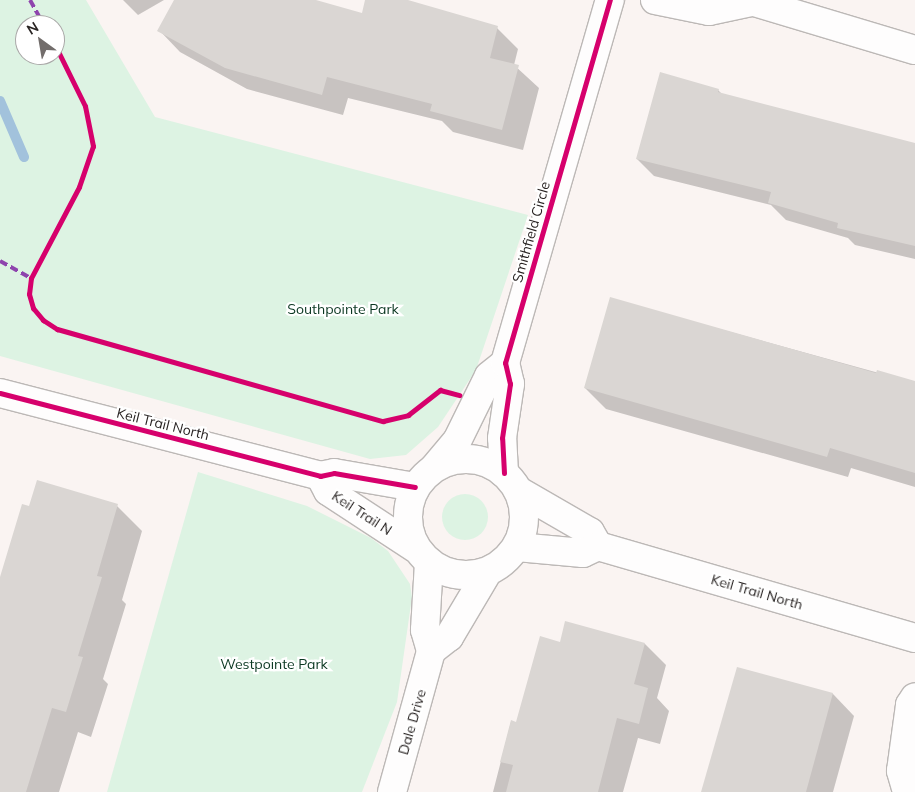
<!DOCTYPE html>
<style>
body{margin:0}
#map{position:relative;width:915px;height:792px;overflow:hidden;background:#faf4f2;font-family:Mulish,sans-serif}
div>[style]{position:absolute}
.green>*{inset:0;background:#ddf3e3}
.round{border-radius:50%}
.shadow>*{inset:0;background:#0003}
.stream>*{height:10px;margin:-5px;padding:0 5px;transform-origin:5px;border-radius:5px;background:#a2c2dc}
.building>*{inset:0;background:#dad6d3}
.roads{filter:drop-shadow(1px 0 #bcb8b6) drop-shadow(-1px 0 #bcb8b6) drop-shadow(0 1px #bcb8b6) drop-shadow(0 -1px #bcb8b6)}
.minor>*{height:28px;margin:-14px;padding:0 14px;transform-origin:14px;border-radius:14px;background:#fefdfd}
.minor>.ring{margin:-14px;padding:0;box-sizing:content-box;background:none;border:28px solid #fefdfd;border-radius:50%}
.quiet>*{height:4px;margin-top:-2px;transform-origin:0;background:repeating-linear-gradient(90deg,#8e44ad 0 8px,transparent 0 12px)}
.cycleway>*{height:5px;margin:-2.5px;padding:0 2.5px;transform-origin:2.5px;border-radius:2.5px;background:#d6006c}
span{translate:-50% -50%;white-space:nowrap;text-align:center;line-height:1.15;-webkit-text-stroke:4.5px #fff;paint-order:stroke}
.street-label{font-size:14px;color:#292423}
.park-label{font-size:14px;color:#0a3721}
.north{position:absolute;left:15px;top:15px;width:50px;height:50px;box-sizing:border-box;background:#fff;border:1px solid #a9a7a7;border-radius:50%;rotate:328deg;font-size:14px;font-weight:700;line-height:20px;text-align:center;color:#292423}
.north::after{content:'';display:block;margin:auto;width:18px;height:22px;background:#726d6b;clip-path:polygon(50% 0,100% 100%,50% 72%,0 100%)}
</style>
<div id="map">
<div class="green">
<i style="clip-path:polygon(evenodd,0 0,86px 0,155px 117px,528px 215px,476px 370px,438px 427px,406px 455px,370px 459px,0 356px,0 0,25px 25px,55px 25px,55px 55px,25px 55px,25px 25px)"></i>
<i style="clip-path:polygon(198px 472px,307px 506px,371px 538px,388px 551px,410px 584px,412px 597px,397px 702px,362px 792px,107px 792px)"></i>
<i class="round" style="left:442px;top:494px;width:46px;height:46px"></i>
</div>
<div class="shadow">
<i style="clip-path:polygon(123px 0,164px 0,138px 15px)"></i>
<i style="clip-path:polygon(176px 0,311px 0,363px 14px,367px 0,402px 0,497px 28px,518px 49px,514px 65px,539px 88px,523px 150px,453px 132px,442px 121px,348px 98px,343px 115px,247px 89px,180px 52px,159px 30px)"></i>
<i style="clip-path:polygon(718px 90px,723px 95px,915px 145px,915px 259px,855px 245px,848px 238px,786px 220px,771px 205px,654px 176px,637px 159px)"></i>
<i style="clip-path:polygon(611px 299px,915px 383px,915px 487px,851px 468px,848px 477px,606px 409px,585px 388px)"></i>
<i style="clip-path:polygon(117px 506px,142px 531px,122px 600px,126px 604px,103px 679px,108px 684px,91px 737px,78px 732px,59px 792px,0 792px,0 582px,30px 508px)"></i>
<i style="clip-path:polygon(560px 644px,645px 644px,666px 665px,657px 698px,669px 711px,660px 744px,638px 738px,623px 792px,493px 792px,511px 722px,517px 723px)"></i>
<i style="clip-path:polygon(738px 669px,833px 694px,854px 716px,833px 792px,704px 792px)"></i>
</div>
<div class="stream">
<i style="left:0;top:101px;width:61px;rotate:66.8deg"></i>
</div>
<div class="building">
<i style="clip-path:polygon(174px 0,316px 0,362px 13px,365px 0,408px 0,498px 26px,490px 58px,519px 65px,502px 130px,430px 111px,432px 104px,327px 77px,322px 95px,225px 68px,157px 31px)"></i>
<i style="clip-path:polygon(660px 72px,719px 89px,718px 92px,915px 143px,915px 246px,837px 228px,838px 223px,768px 203px,771px 192px,636px 159px)"></i>
<i style="clip-path:polygon(610px 297px,876px 373px,877px 370px,915px 381px,915px 473px,830px 448px,827px 457px,584px 388px)"></i>
<i style="clip-path:polygon(37px 480px,118px 504px,97px 576px,102px 577px,78px 656px,83px 657px,66px 712px,52px 708px,26px 792px,0 792px,0 577px,22px 504px,29px 506px)"></i>
<i style="clip-path:polygon(565px 621px,645px 643px,634px 684px,648px 688px,639px 724px,617px 718px,598px 792px,506px 792px,513px 765px,500px 762px,511px 720px,516px 722px,540px 636px,560px 642px)"></i>
<i style="clip-path:polygon(737px 667px,833px 693px,806px 792px,701px 792px)"></i>
</div>
<div class="roads">
<div class="minor">
<i style="left:655px;top:0;width:55px;rotate:11.5deg"></i>
<i style="left:709px;top:11px;width:43px;rotate:-12.1deg"></i>
<i style="left:748px;top:0;width:174px;rotate:16.7deg"></i>
<i style="left:0;top:393px;width:331px;rotate:14.5deg"></i>
<i style="left:320px;top:476px;width:14px;rotate:-12deg"></i>
<i style="left:334px;top:473px;width:82px;rotate:9.8deg"></i>
<i class="ring" style="left:408px;top:459px;width:88px;height:88px"></i>
<i style="left:434px;top:468px;width:35px;rotate:-50deg"></i>
<i style="left:457px;top:441px;width:72px;rotate:-63.8deg"></i>
<i style="left:489px;top:376px;width:21px;rotate:-39deg"></i>
<i style="left:504px;top:473px;width:35px;rotate:-93deg"></i>
<i style="left:502px;top:438px;width:55px;rotate:-81.6deg"></i>
<i style="left:510px;top:384px;width:22px;rotate:-103deg"></i>
<i style="left:505px;top:363px;width:378px;rotate:-73.9deg"></i>
<i style="left:320px;top:476px;width:17px;rotate:62deg"></i>
<i style="left:328px;top:491px;width:104px;rotate:33.2deg"></i>
<i style="left:519px;top:491px;width:82px;rotate:30deg"></i>
<i style="left:590px;top:532px;width:16px;rotate:60deg"></i>
<i style="left:598px;top:546px;width:330px;rotate:16.2deg"></i>
<i style="left:517px;top:547px;width:66px;rotate:5.2deg"></i>
<i style="left:583px;top:553px;width:17px;rotate:-25deg"></i>
<i style="left:431px;top:651px;width:23px;rotate:-38deg"></i>
<i style="left:449px;top:637px;width:74px;rotate:-59.3deg"></i>
<i style="left:392px;top:792px;width:146px;rotate:-74.5deg"></i>
<i style="left:431px;top:651px;width:22px;rotate:-106deg"></i>
<i style="left:425px;top:630px;width:67px;rotate:-86.6deg"></i>
<i style="left:907px;top:792px;width:22px;rotate:-106deg"></i>
<i style="left:901px;top:771px;width:67px;rotate:-82.2deg"></i>
<i style="left:910px;top:705px;width:9px;rotate:-58deg"></i>
</div>
</div>
<div class="quiet">
<i style="left:30px;top:0;width:29px;rotate:61deg"></i>
<i style="left:0;top:261px;width:35px;rotate:29deg"></i>
</div>
<div class="cycleway">
<i style="left:55px;top:45px;width:68px;rotate:63.8deg"></i>
<i style="left:85px;top:106px;width:41px;rotate:78.7deg"></i>
<i style="left:93px;top:146px;width:43px;rotate:108.9deg"></i>
<i style="left:79px;top:187px;width:103px;rotate:117.8deg"></i>
<i style="left:31px;top:278px;width:16px;rotate:97deg"></i>
<i style="left:29px;top:294px;width:15px;rotate:74deg"></i>
<i style="left:33px;top:308px;width:16px;rotate:50deg"></i>
<i style="left:43px;top:320px;width:17px;rotate:33deg"></i>
<i style="left:57px;top:329px;width:339px;rotate:15.8deg"></i>
<i style="left:383px;top:421px;width:26px;rotate:-13deg"></i>
<i style="left:408px;top:415px;width:41px;rotate:-38deg"></i>
<i style="left:440px;top:390px;width:20px;rotate:15deg"></i>
<i style="left:0;top:393px;width:331px;rotate:14.5deg"></i>
<i style="left:320px;top:476px;width:14px;rotate:-12deg"></i>
<i style="left:334px;top:473px;width:82px;rotate:9.8deg"></i>
<i style="left:504px;top:473px;width:35px;rotate:-93deg"></i>
<i style="left:502px;top:438px;width:55px;rotate:-81.6deg"></i>
<i style="left:510px;top:384px;width:22px;rotate:-103deg"></i>
<i style="left:505px;top:363px;width:378px;rotate:-73.9deg"></i>
</div>
<div class="street-label">
<span style="left:531px;top:232px;rotate:-74deg">Smithfield Circle</span>
<span style="left:163px;top:424px;rotate:14deg">Keil Trail North</span>
<span style="left:362px;top:513px;rotate:33deg">Keil Trail N</span>
<span style="left:757px;top:592px;rotate:16deg">Keil Trail North</span>
<span style="left:412px;top:722px;rotate:-74deg">Dale Drive</span>
</div>
<div class="park-label">
<span style="left:343px;top:309px">Southpointe Park</span>
<span style="left:274px;top:664px">Westpointe Park</span>
</div>
<div class="north">N</div>
</div>
